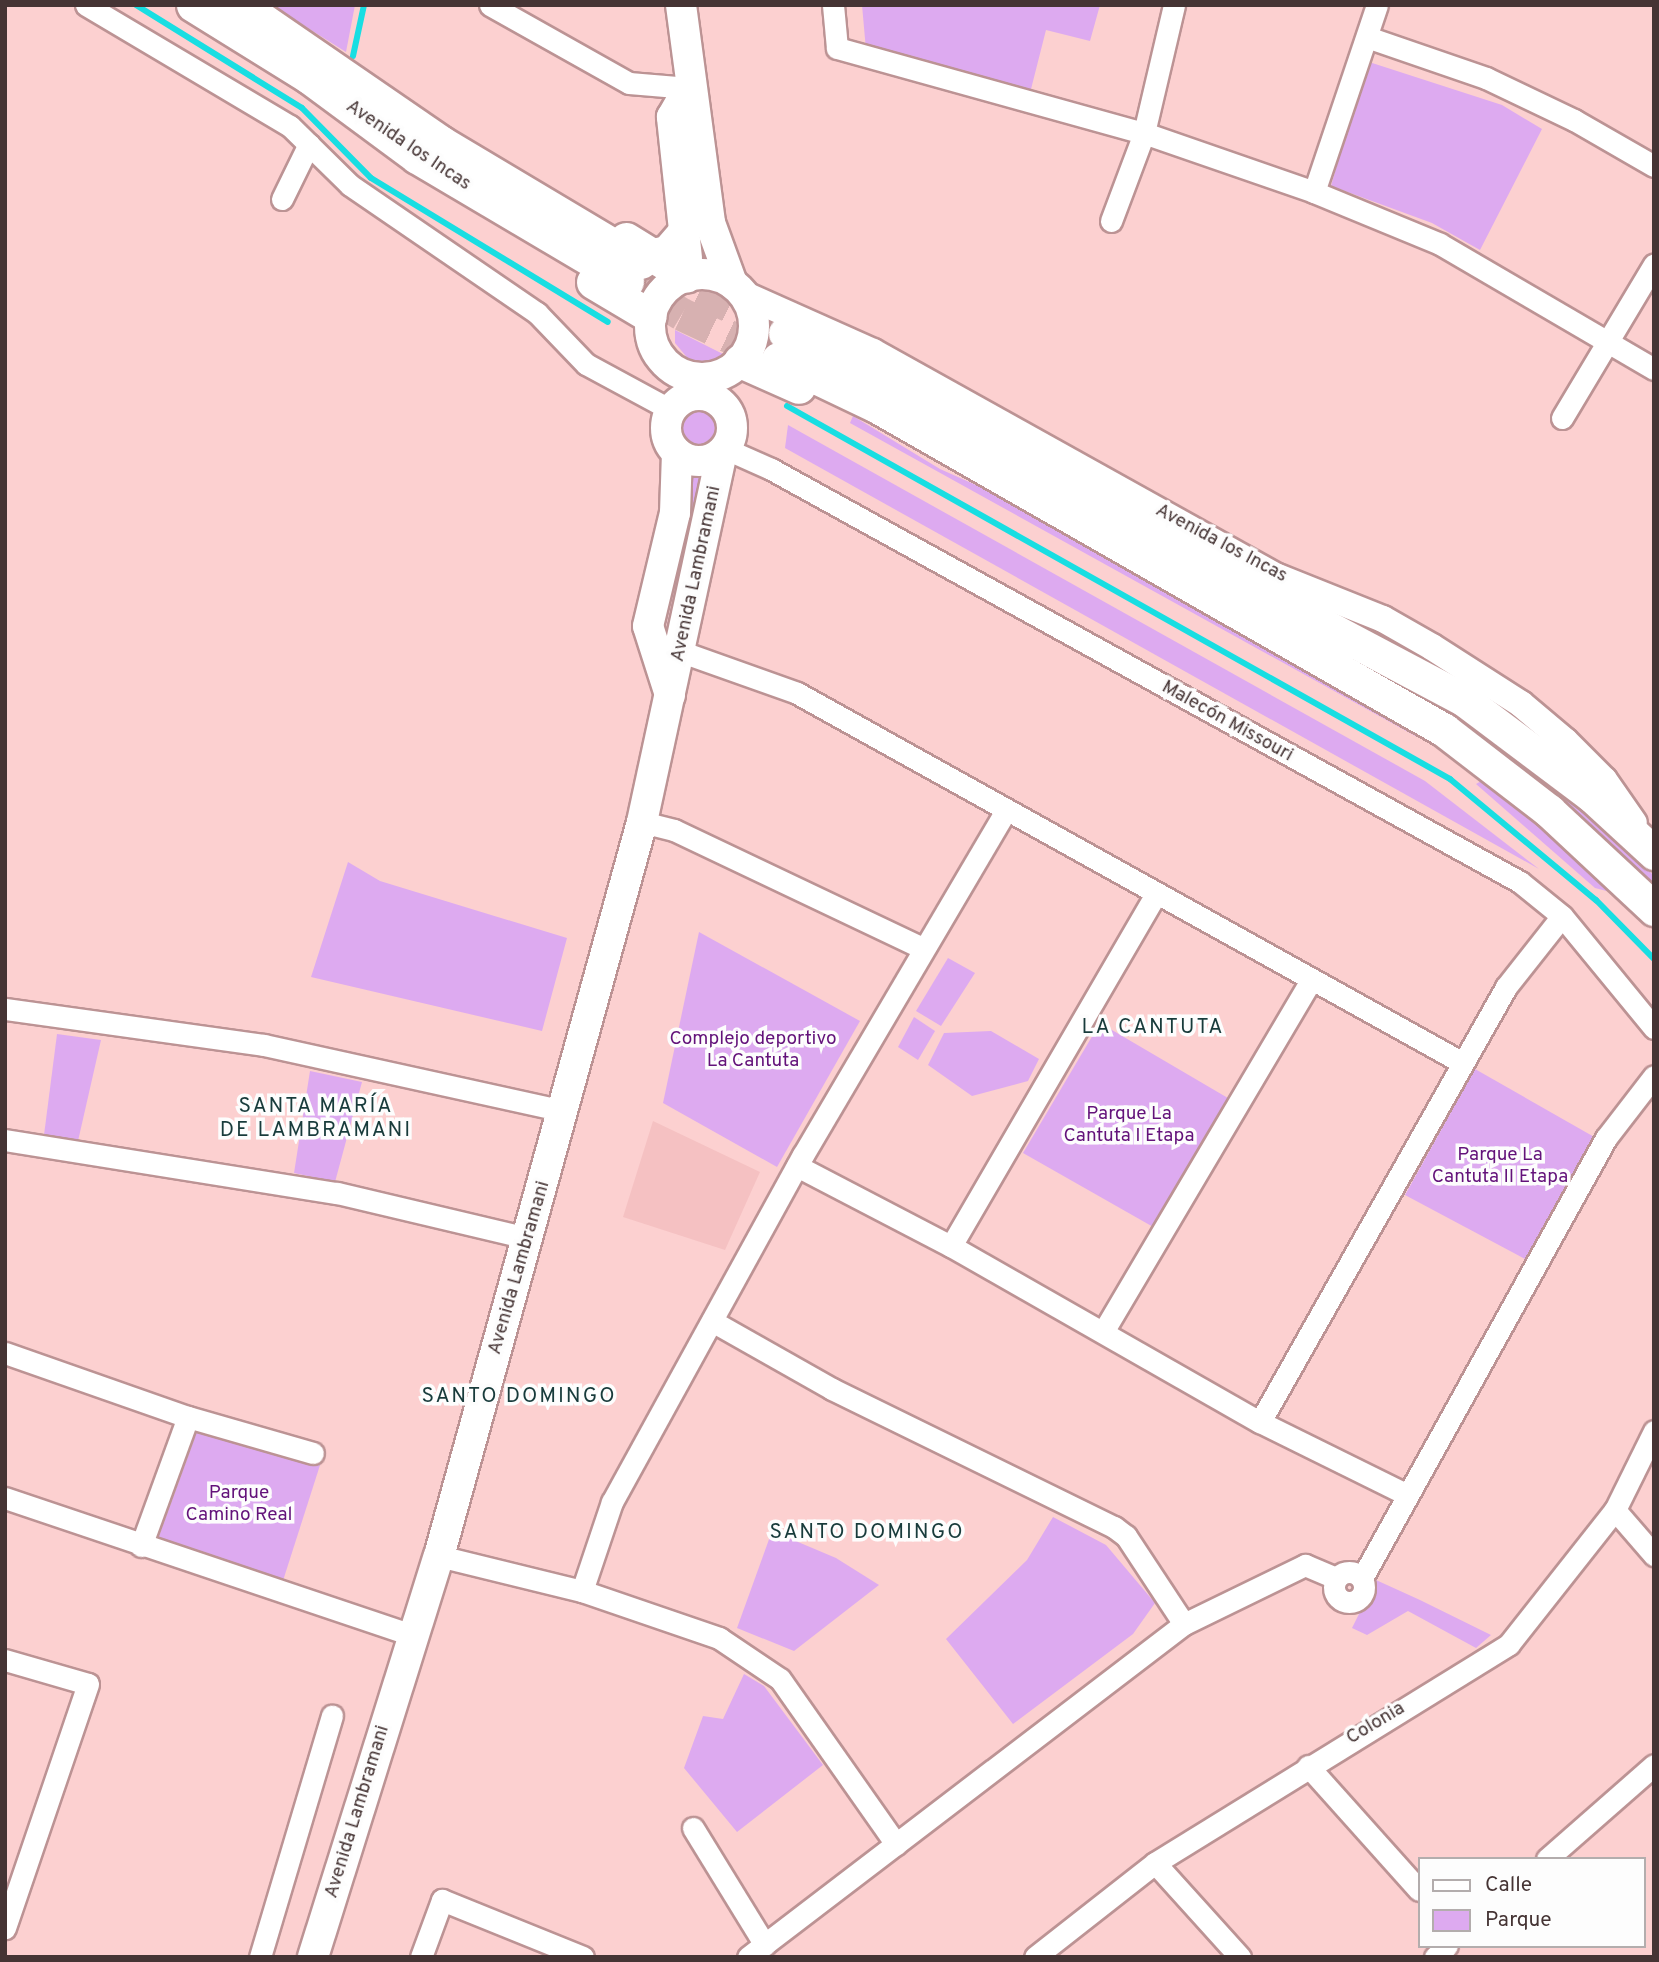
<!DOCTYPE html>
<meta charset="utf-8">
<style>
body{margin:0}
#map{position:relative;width:1659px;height:1962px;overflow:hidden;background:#fcd0d0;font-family:Overpass,sans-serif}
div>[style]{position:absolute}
.built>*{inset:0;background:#f5c1c2}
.green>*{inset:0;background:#ddaaf0}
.round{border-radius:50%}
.stream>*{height:6px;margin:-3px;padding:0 3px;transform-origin:3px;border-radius:3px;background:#18dee2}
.primary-tunnel>*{height:33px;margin-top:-16.5px;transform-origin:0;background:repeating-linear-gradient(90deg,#d7b1b1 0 33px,transparent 0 50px)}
.roads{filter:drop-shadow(2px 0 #bc9394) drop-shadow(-2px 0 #bc9394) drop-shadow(0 2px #bc9394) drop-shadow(0 -2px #bc9394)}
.minor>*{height:21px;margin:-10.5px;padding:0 10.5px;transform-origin:10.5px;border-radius:10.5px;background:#fff}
.minor>.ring{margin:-10.5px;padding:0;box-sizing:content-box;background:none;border:21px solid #fff;border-radius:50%}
.tertiary>*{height:26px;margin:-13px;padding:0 13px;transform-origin:13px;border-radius:13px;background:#fff}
.secondary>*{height:30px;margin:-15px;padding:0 15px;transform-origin:15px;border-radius:15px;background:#fff}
.secondary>.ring{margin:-15px;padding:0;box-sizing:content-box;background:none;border:30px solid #fff;border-radius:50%}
.primary>*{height:33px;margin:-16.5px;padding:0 16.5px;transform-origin:16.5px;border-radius:16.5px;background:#fff}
span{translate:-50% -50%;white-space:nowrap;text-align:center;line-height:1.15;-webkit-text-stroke:7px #fdfdfd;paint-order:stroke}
.street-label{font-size:19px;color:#453434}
.park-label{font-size:19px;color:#63127a}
.neighbourhood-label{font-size:21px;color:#183b3b;letter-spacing:2px}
.frame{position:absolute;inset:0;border:7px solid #453434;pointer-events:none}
.legend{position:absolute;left:1418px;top:1857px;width:228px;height:91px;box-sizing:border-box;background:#fdfdfd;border:2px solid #b3adad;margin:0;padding:9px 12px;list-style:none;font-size:21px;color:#453434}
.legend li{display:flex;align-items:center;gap:14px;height:35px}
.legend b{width:35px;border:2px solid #b3adad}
</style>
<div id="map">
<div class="built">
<i style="clip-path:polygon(653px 1121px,760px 1172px,725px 1250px,623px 1217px)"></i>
</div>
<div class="green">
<i style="clip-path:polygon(271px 5px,355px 5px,346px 52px)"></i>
<i style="clip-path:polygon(862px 5px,1100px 5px,1090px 41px,1046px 30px,1029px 97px,866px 50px)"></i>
<i style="clip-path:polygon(1366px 61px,1502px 105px,1542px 129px,1480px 250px,1432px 223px,1331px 186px)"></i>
<i style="clip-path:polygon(675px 330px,731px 358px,704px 366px,690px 361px,675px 343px)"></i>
<i class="round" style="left:680px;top:407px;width:42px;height:42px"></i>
<i style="clip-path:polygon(853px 416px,940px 469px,1023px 506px,1423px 724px,1417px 737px,850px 423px)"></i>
<i style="clip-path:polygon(788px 425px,1425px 781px,1539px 869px,785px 448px)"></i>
<i style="clip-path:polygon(687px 463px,716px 470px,666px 630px,691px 515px)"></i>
<i style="clip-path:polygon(1501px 743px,1570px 794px,1628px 848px,1654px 876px,1654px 889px,1495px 751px)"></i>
<i style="clip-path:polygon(1483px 780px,1622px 895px,1595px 888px,1476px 784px)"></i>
<i style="clip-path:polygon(348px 862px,380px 881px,567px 938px,542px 1031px,311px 977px)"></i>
<i style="clip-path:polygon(699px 932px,860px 1021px,777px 1167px,663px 1103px)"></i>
<i style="clip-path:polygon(948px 958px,975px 973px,941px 1026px,916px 1011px)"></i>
<i style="clip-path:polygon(914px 1017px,935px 1031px,918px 1060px,898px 1047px)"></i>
<i style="clip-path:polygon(1100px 1023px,1233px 1101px,1155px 1228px,1023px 1153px)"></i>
<i style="clip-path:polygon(991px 1031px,1039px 1059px,1028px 1081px,972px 1096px,928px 1065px,944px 1033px)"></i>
<i style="clip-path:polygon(57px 1034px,101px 1040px,78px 1141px,44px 1135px)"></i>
<i style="clip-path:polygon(1475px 1069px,1596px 1138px,1529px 1261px,1405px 1195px)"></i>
<i style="clip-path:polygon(310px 1071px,362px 1082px,335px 1182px,294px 1173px)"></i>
<i style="clip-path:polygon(200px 1423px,321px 1462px,280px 1590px,155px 1547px)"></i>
<i style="clip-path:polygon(1053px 1517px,1106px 1545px,1155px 1603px,1133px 1634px,1013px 1724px,946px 1639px,1027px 1560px)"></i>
<i style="clip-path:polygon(772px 1531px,836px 1558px,879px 1585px,794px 1651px,737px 1628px)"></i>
<i style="clip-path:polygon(1376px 1580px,1420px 1600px,1491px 1635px,1476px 1648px,1408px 1611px,1367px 1635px,1352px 1628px)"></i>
<i style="clip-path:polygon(744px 1674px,764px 1686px,823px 1765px,737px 1832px,684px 1768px,703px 1716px,723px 1719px)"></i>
</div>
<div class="stream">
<i style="left:136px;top:5px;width:195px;rotate:31.8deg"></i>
<i style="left:302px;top:108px;width:98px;rotate:45.4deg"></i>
<i style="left:371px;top:178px;width:277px;rotate:31.3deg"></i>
<i style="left:353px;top:56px;width:52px;rotate:-77.8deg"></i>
<i style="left:787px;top:406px;width:761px;rotate:29.36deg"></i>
<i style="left:1450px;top:779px;width:190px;rotate:39.7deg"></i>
<i style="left:1596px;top:900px;width:83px;rotate:45.5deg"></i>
</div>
<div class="primary-tunnel">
<i style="left:655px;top:269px;width:145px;rotate:26.2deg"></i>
<i style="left:627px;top:281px;width:64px;rotate:31deg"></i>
<i style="left:682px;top:314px;width:106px;rotate:25.1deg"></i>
</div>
<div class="roads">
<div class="minor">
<i style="left:86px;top:5px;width:237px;rotate:30.7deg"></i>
<i style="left:290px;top:126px;width:84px;rotate:44.5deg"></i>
<i style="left:350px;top:185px;width:227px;rotate:34.4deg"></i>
<i style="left:537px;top:313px;width:71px;rotate:46.1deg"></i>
<i style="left:586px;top:364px;width:97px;rotate:28.4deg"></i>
<i style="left:490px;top:5px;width:159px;rotate:29.3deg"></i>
<i style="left:629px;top:83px;width:60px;rotate:4.8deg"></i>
<i style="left:833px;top:5px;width:43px;rotate:84.7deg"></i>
<i style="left:837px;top:48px;width:319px;rotate:15.5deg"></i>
<i style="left:1144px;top:133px;width:180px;rotate:19.1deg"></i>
<i style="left:1314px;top:192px;width:136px;rotate:22.4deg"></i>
<i style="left:1440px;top:244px;width:248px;rotate:30.3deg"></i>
<i style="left:1367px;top:37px;width:126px;rotate:19deg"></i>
<i style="left:1486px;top:78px;width:98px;rotate:25.5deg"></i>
<i style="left:1574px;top:120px;width:92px;rotate:29.9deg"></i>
<i style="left:1314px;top:192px;width:197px;rotate:-71.4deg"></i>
<i style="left:282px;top:199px;width:61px;rotate:-63.9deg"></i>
<i style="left:1111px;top:221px;width:94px;rotate:-69.4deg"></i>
<i style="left:1144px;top:133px;width:131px;rotate:-76.8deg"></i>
<i style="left:1562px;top:418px;width:179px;rotate:-59.1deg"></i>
<i style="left:726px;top:449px;width:49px;rotate:24deg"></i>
<i style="left:771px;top:469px;width:855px;rotate:28.87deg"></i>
<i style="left:1520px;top:882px;width:54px;rotate:39deg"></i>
<i style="left:1562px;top:916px;width:145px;rotate:50.6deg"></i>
<i style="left:668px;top:647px;width:137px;rotate:19.6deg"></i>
<i style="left:797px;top:693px;width:760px;rotate:29.06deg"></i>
<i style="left:642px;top:822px;width:33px;rotate:14deg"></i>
<i style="left:674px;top:830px;width:275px;rotate:25.4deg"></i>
<i style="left:5px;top:1009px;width:261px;rotate:7.9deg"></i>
<i style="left:264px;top:1045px;width:306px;rotate:12.4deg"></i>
<i style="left:5px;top:1140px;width:336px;rotate:9.1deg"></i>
<i style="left:337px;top:1193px;width:196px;rotate:13.3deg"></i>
<i style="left:797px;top:1166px;width:174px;rotate:27.5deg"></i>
<i style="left:951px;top:1246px;width:356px;rotate:29.7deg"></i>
<i style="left:1260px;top:1422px;width:163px;rotate:26.3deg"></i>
<i style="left:951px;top:1246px;width:407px;rotate:-59.8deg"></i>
<i style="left:712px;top:1321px;width:138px;rotate:29.5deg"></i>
<i style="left:832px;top:1389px;width:314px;rotate:26.1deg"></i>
<i style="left:1114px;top:1527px;width:15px;rotate:37deg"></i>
<i style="left:1126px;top:1536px;width:105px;rotate:56.6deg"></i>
<i style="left:1103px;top:1332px;width:409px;rotate:-59.4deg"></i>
<i style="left:5px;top:1353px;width:194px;rotate:19.3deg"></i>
<i style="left:188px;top:1417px;width:130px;rotate:16.1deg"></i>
<i style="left:1260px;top:1422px;width:500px;rotate:-60.5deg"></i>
<i style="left:1506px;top:987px;width:90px;rotate:-51.7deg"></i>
<i style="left:5px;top:1498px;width:429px;rotate:18.6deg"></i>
<i style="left:1615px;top:1510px;width:60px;rotate:49.1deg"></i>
<i style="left:141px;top:1546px;width:137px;rotate:-70deg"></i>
<i style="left:439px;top:1556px;width:147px;rotate:13.8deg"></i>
<i style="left:582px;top:1591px;width:145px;rotate:18.9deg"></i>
<i style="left:719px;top:1638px;width:73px;rotate:33.9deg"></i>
<i style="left:780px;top:1679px;width:202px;rotate:54.9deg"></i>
<i class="ring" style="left:1334px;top:1572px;width:9px;height:9px"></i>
<i style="left:1362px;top:1578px;width:503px;rotate:-60.99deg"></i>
<i style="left:1606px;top:1138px;width:78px;rotate:-52.3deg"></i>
<i style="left:582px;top:1591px;width:94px;rotate:-71.4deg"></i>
<i style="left:612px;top:1502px;width:396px;rotate:-61.2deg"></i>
<i style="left:803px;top:1155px;width:398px;rotate:-59.5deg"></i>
<i style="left:5px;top:1660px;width:86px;rotate:16.1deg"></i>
<i style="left:88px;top:1684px;width:258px;rotate:108.8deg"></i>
<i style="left:1308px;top:1766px;width:166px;rotate:48.2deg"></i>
<i style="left:693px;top:1828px;width:137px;rotate:58.4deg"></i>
<i style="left:1547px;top:1859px;width:142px;rotate:-41.3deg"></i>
<i style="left:1155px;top:1863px;width:127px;rotate:47.9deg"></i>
<i style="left:260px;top:1957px;width:252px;rotate:-73.4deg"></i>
<i style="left:421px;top:1957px;width:61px;rotate:-69.8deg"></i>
<i style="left:442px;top:1900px;width:152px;rotate:22deg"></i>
<i style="left:748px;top:1957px;width:549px;rotate:-37.37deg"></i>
<i style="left:1184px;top:1624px;width:135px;rotate:-26deg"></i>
<i style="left:1305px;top:1565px;width:34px;rotate:23deg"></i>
<i style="left:1035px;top:1957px;width:152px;rotate:-38.1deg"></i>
<i style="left:1155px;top:1863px;width:416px;rotate:-31.7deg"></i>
<i style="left:1509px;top:1644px;width:171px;rotate:-51.7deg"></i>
<i style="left:1615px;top:1510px;width:88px;rotate:-63.7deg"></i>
<i style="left:1435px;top:1957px;width:16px;rotate:-43deg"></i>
</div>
<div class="tertiary">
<i style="left:743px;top:294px;width:142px;rotate:24deg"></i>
<i style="left:873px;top:352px;width:463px;rotate:29.1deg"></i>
<i style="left:1278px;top:577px;width:113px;rotate:21.8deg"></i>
<i style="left:1383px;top:619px;width:56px;rotate:29.7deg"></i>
<i style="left:1432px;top:647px;width:106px;rotate:32.6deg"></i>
<i style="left:1521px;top:704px;width:57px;rotate:40.1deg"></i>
<i style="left:1565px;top:741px;width:55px;rotate:45deg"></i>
<i style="left:1604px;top:780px;width:52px;rotate:55.1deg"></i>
</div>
<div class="secondary">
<i style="left:681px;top:5px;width:220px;rotate:82.4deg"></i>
<i style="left:710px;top:223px;width:64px;rotate:69.9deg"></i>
<i style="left:687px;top:258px;width:142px;rotate:-96.1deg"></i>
<i style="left:672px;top:117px;width:34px;rotate:-60deg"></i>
<i class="ring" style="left:650px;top:274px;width:74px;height:74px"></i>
<i class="ring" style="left:666px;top:395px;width:36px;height:36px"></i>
<i style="left:670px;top:695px;width:72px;rotate:-107.7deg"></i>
<i style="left:648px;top:626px;width:116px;rotate:-76.6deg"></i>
<i style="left:675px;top:513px;width:60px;rotate:-88.1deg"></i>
<i style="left:313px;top:1957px;width:420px;rotate:-72.6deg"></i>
<i style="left:439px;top:1556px;width:762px;rotate:-74.54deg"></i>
<i style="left:642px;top:822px;width:378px;rotate:-77.8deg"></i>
</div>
<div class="primary">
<i style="left:193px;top:5px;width:137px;rotate:31.8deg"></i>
<i style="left:309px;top:77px;width:134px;rotate:36.5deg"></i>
<i style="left:417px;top:157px;width:244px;rotate:30.6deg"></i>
<i style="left:241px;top:5px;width:242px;rotate:34.5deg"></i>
<i style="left:440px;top:142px;width:234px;rotate:30.8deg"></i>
<i style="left:626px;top:239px;width:70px;rotate:31.7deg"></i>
<i style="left:652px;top:255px;width:15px;rotate:-11deg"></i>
<i style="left:667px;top:252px;width:23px;rotate:-49deg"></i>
<i style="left:593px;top:282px;width:66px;rotate:30.8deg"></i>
<i style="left:785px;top:333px;width:110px;rotate:24.7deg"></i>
<i style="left:885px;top:379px;width:430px;rotate:29.5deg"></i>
<i style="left:1259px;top:591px;width:231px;rotate:27.9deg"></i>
<i style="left:1463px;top:699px;width:160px;rotate:36.9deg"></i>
<i style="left:1591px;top:795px;width:86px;rotate:42.6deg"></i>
<i style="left:778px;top:359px;width:111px;rotate:25.6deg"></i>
<i style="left:878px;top:407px;width:652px;rotate:29.71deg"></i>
<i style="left:1444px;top:730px;width:133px;rotate:37.6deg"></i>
<i style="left:1549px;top:811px;width:144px;rotate:43deg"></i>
<i style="left:740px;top:361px;width:64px;rotate:23.8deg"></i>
</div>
</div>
<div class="street-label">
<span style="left:408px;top:146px;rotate:34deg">Avenida los Incas</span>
<span style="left:1221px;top:544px;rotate:28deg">Avenida los Incas</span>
<span style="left:697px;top:574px;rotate:-78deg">Avenida Lambramani</span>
<span style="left:1227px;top:722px;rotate:29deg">Malecón Missouri</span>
<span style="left:520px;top:1268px;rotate:-74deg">Avenida Lambramani</span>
<span style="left:1376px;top:1724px;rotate:-31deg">Colonia</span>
<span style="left:358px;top:1812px;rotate:-73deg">Avenida Lambramani</span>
</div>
<div class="park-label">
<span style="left:753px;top:1051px">Complejo deportivo<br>La Cantuta</span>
<span style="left:1129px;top:1126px">Parque La<br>Cantuta I Etapa</span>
<span style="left:1500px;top:1167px">Parque La<br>Cantuta II Etapa</span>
<span style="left:239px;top:1505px">Parque<br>Camino Real</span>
</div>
<div class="neighbourhood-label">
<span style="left:1153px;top:1028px">LA CANTUTA</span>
<span style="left:316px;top:1119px">SANTA MARÍA<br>DE LAMBRAMANI</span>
<span style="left:519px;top:1397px">SANTO DOMINGO</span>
<span style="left:867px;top:1533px">SANTO DOMINGO</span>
</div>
<div class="frame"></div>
<ul class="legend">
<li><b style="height:9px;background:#fff"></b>Calle</li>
<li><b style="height:19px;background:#ddaaf0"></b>Parque</li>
</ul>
</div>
